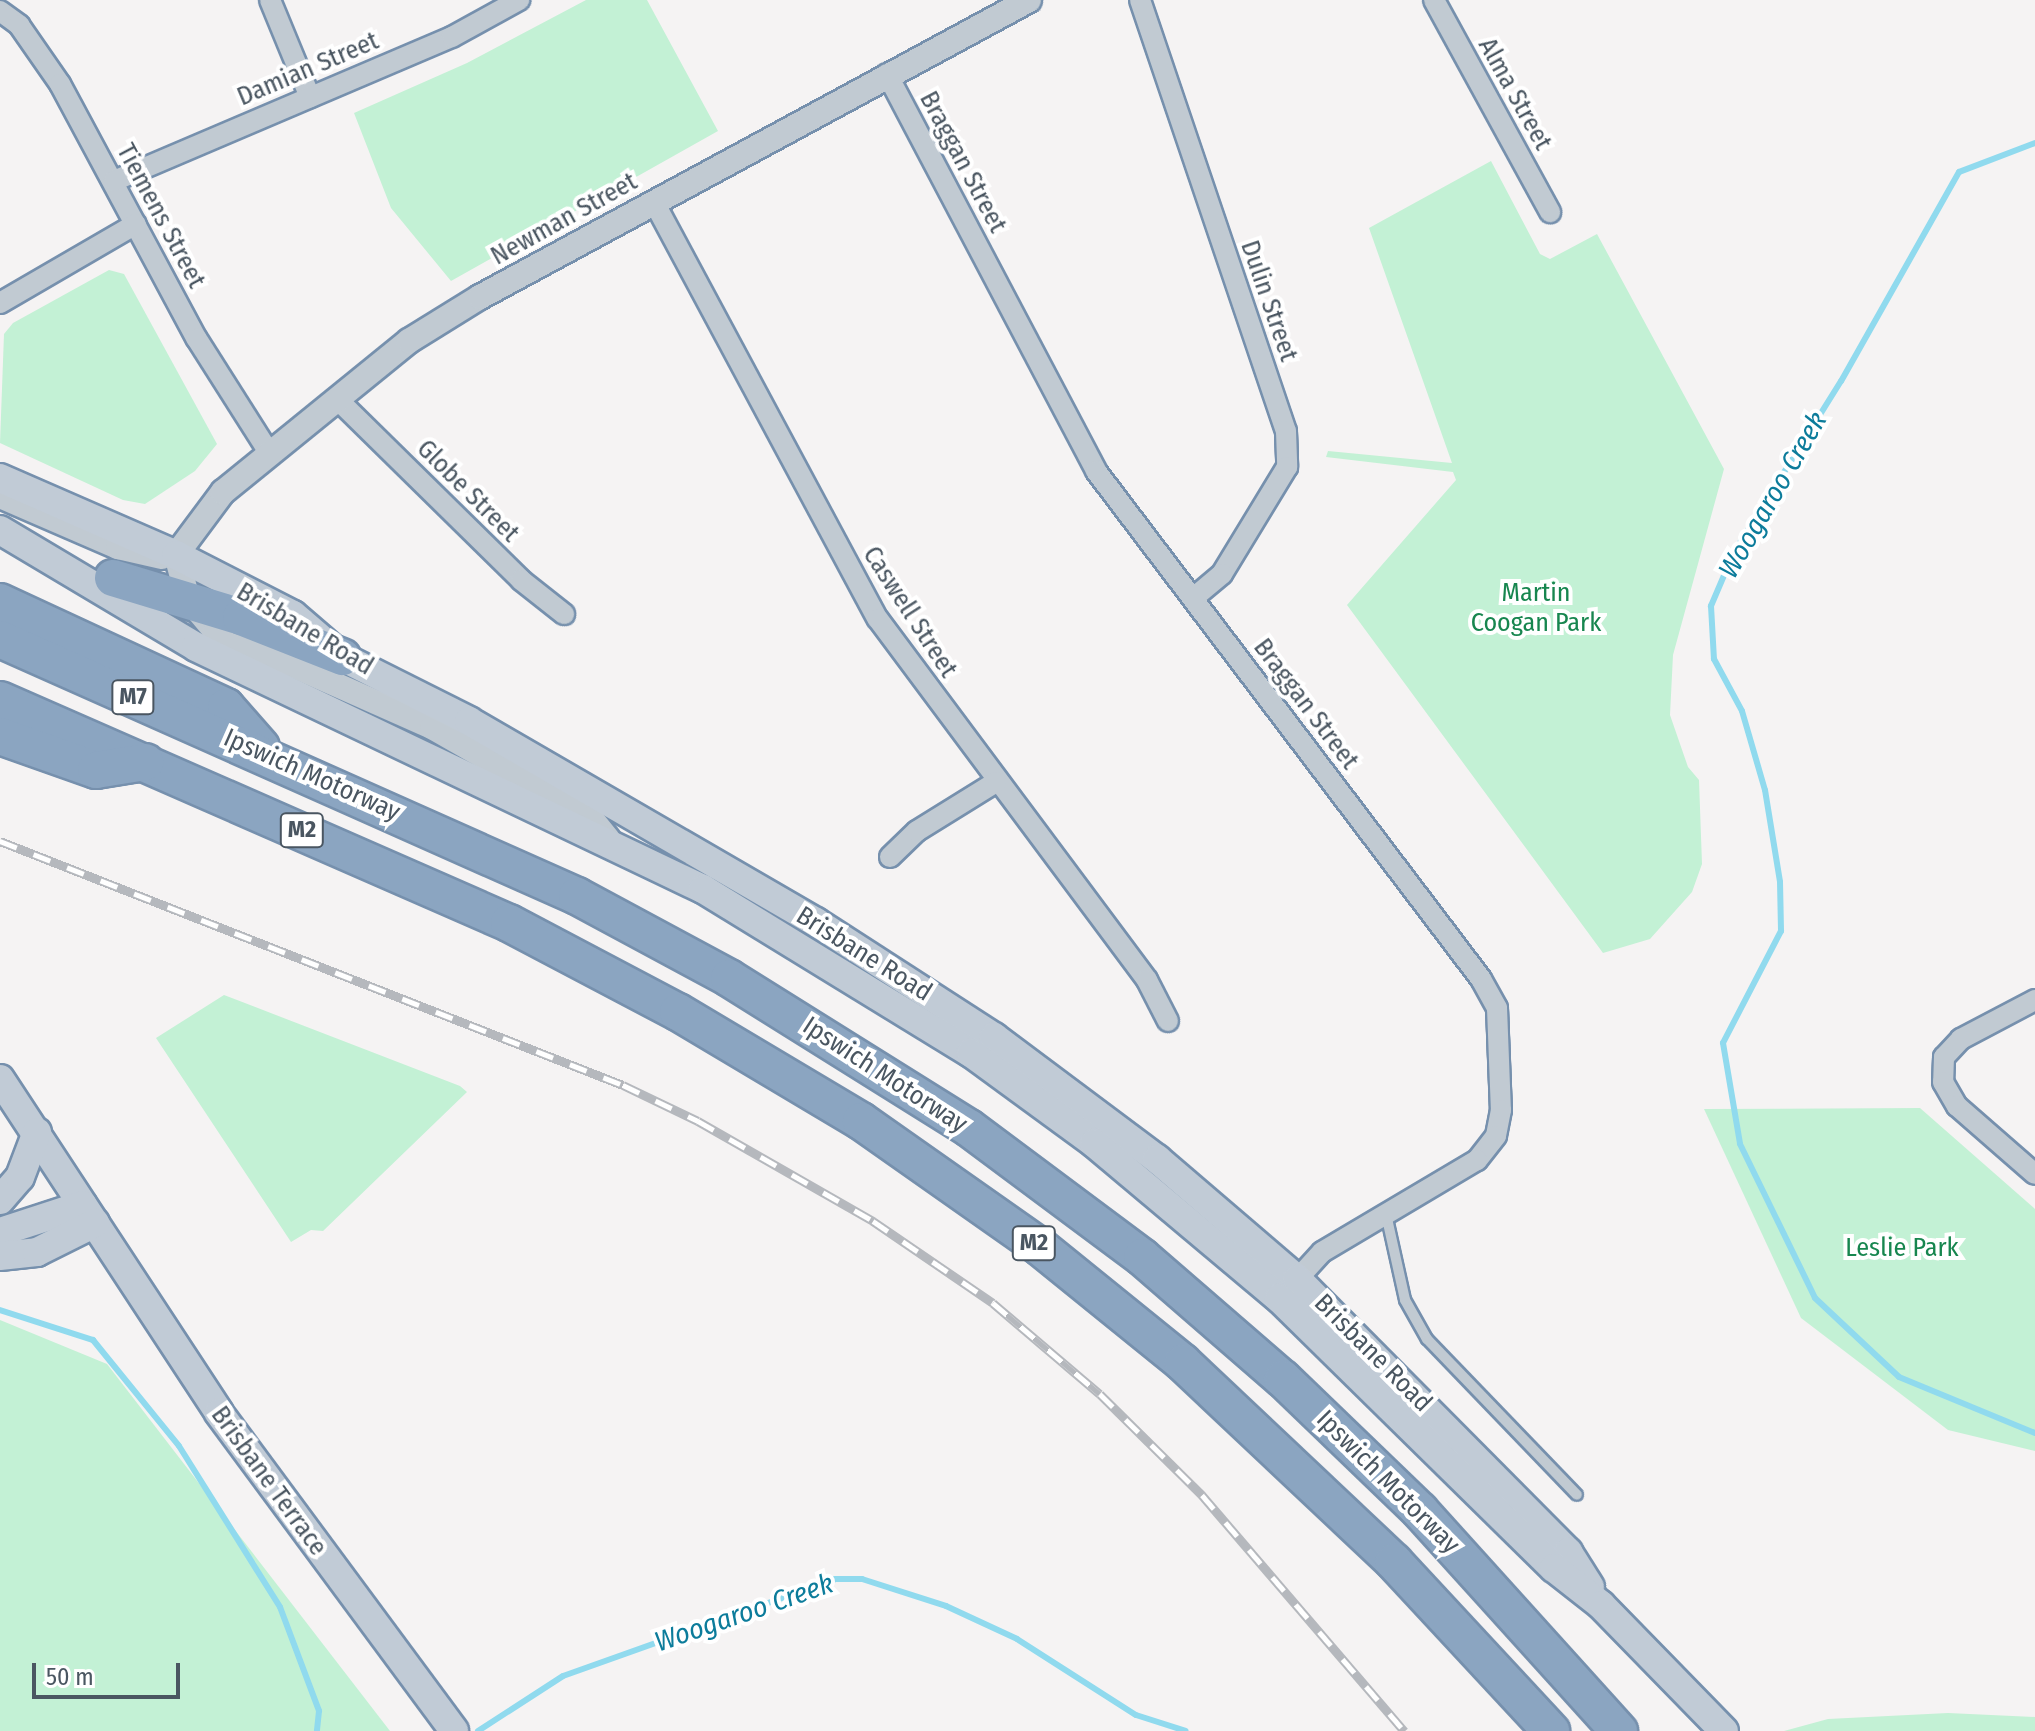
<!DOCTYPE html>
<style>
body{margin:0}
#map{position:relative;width:2035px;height:1731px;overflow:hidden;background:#f5f3f3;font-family:"Fira Sans Condensed",sans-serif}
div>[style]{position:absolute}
.green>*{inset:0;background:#c3f1d5}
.stream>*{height:6px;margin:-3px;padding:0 3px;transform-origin:3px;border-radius:3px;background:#90daee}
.roads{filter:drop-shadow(2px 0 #7690ad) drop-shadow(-2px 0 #7690ad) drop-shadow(0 2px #7690ad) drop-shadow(0 -2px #7690ad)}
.service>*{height:10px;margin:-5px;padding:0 5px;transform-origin:5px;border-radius:5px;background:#c1cad2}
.minor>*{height:20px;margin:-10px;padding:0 10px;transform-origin:10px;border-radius:10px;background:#c1cad2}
.tertiary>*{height:24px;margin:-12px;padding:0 12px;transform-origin:12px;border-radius:12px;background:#c1cad2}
.secondary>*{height:28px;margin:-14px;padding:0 14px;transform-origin:14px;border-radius:14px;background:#c1cbd6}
.motorway>*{height:36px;margin:-18px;padding:0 18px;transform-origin:18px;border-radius:18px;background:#8ba5c1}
.rail>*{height:9px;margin-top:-4.5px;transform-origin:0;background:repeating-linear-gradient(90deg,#fff 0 18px,#b5b8bd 0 36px);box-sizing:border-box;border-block:2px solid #b5b8bd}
span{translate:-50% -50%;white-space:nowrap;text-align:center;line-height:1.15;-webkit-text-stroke:8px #fff;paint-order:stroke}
.shield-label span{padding:2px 6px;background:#fff;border:2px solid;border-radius:6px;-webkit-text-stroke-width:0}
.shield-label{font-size:24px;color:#4a5661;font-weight:700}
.street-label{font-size:26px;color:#4a5661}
.park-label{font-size:26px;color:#17864f}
.water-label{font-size:28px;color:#0c7c9b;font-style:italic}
.scale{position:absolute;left:32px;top:1663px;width:148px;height:36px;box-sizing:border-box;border:4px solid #4a5661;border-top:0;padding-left:10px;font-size:24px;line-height:28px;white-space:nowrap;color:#4a5661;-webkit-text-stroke:6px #fff;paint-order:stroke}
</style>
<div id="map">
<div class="green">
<i style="clip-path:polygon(586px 0,647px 0,718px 131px,451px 281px,391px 208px,354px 113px,467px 63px)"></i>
<i style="clip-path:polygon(1491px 161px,1540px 254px,1550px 259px,1597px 234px,1724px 469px,1673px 655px,1670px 715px,1688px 767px,1699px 780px,1702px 864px,1692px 892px,1650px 939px,1603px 953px,1347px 605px,1456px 480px,1453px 472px,1326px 457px,1328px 451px,1452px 463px,1369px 228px)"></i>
<i style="clip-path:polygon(109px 270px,124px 274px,217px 444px,195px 471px,145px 504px,123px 500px,0 443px,4px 334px,13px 323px)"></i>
<i style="clip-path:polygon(224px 995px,460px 1086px,467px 1092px,323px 1231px,311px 1230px,291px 1242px,156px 1038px)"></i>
<i style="clip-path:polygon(1920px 1108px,2035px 1209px,2035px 1451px,1948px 1430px,1801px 1318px,1704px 1109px)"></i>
<i style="clip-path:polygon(0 1320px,107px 1364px,390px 1731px,0 1731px)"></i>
<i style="clip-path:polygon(1948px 1713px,2035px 1717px,2035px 1731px,1784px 1731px,1828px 1719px)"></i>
</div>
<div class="stream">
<i style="left:2035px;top:143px;width:81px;rotate:159.1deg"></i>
<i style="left:1959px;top:172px;width:240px;rotate:119.4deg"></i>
<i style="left:1841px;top:381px;width:202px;rotate:122deg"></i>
<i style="left:1734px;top:552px;width:59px;rotate:113.1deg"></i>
<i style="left:1711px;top:606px;width:53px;rotate:86.8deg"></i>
<i style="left:1714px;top:659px;width:59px;rotate:61.7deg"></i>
<i style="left:1742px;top:711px;width:82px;rotate:73.8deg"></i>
<i style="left:1765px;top:790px;width:93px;rotate:80.7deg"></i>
<i style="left:1780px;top:882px;width:49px;rotate:88.8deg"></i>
<i style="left:1781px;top:931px;width:126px;rotate:117.4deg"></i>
<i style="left:1723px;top:1043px;width:102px;rotate:80.4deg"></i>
<i style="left:1740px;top:1144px;width:171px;rotate:64deg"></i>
<i style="left:1815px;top:1298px;width:115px;rotate:43.2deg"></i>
<i style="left:1899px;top:1377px;width:147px;rotate:22.4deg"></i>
<i style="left:0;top:1310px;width:98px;rotate:17.9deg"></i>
<i style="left:93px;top:1340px;width:136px;rotate:50.9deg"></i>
<i style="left:179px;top:1446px;width:190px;rotate:57.9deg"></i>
<i style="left:280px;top:1607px;width:111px;rotate:69.4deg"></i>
<i style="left:319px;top:1711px;width:20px;rotate:96deg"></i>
<i style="left:478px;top:1731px;width:101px;rotate:-32.9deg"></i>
<i style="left:563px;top:1676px;width:289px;rotate:-19.6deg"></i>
<i style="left:835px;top:1579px;width:27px"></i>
<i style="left:862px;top:1579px;width:88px;rotate:17.8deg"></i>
<i style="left:946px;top:1606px;width:78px;rotate:24.9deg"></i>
<i style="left:1017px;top:1639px;width:141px;rotate:32.6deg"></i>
<i style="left:1136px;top:1715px;width:52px;rotate:17.7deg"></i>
</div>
<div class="roads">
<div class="service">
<i style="left:1386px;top:1214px;width:88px;rotate:77.5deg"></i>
<i style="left:1405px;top:1300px;width:45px;rotate:60.6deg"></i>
<i style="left:1427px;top:1339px;width:216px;rotate:46.1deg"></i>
</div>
<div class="minor">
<i style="left:270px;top:0;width:105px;rotate:67.6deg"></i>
<i style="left:1140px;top:0;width:455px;rotate:71.3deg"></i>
<i style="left:1286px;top:431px;width:36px;rotate:88deg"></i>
<i style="left:1287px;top:467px;width:125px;rotate:121.3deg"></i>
<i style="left:1222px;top:574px;width:38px;rotate:140deg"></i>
<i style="left:1434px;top:0;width:242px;rotate:61.3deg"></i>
<i style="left:0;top:11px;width:24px;rotate:36deg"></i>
<i style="left:19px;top:25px;width:72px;rotate:55.2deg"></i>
<i style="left:60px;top:84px;width:289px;rotate:61.8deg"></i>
<i style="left:197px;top:339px;width:133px;rotate:57.6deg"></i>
<i style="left:887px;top:74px;width:449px;rotate:62.2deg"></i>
<i style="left:1096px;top:471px;width:637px;rotate:52.84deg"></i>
<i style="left:1481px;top:979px;width:33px;rotate:61deg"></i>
<i style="left:1497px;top:1008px;width:102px;rotate:87.8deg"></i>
<i style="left:1501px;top:1110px;width:26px;rotate:101deg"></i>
<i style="left:1496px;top:1136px;width:31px;rotate:128deg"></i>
<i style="left:1477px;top:1160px;width:180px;rotate:149.3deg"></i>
<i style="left:1322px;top:1252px;width:47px;rotate:132.4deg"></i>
<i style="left:114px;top:181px;width:367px;rotate:-23.1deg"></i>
<i style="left:452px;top:37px;width:77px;rotate:-28.9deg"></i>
<i style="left:654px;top:202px;width:473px;rotate:61.8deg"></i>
<i style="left:878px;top:619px;width:450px;rotate:53.3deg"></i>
<i style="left:1147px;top:980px;width:46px;rotate:62.9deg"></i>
<i style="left:0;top:303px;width:157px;rotate:-30.2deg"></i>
<i style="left:339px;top:401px;width:255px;rotate:44.5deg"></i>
<i style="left:521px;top:580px;width:55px;rotate:38.3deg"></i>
<i style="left:890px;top:857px;width:37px;rotate:-44deg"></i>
<i style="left:917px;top:831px;width:93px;rotate:-31.8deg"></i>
<i style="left:2035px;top:1000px;width:84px;rotate:152.2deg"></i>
<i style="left:1961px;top:1039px;width:25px;rotate:133deg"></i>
<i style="left:1944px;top:1057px;width:25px;rotate:92deg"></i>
<i style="left:1943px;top:1082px;width:28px;rotate:60deg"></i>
<i style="left:1957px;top:1106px;width:103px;rotate:41.1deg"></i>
</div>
<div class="tertiary">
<i style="left:0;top:496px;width:129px;rotate:23.4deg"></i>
<i style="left:118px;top:547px;width:45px;rotate:12.8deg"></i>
<i style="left:176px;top:555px;width:79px;rotate:-53.3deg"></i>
<i style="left:223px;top:492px;width:240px;rotate:-39.1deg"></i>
<i style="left:409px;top:341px;width:84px;rotate:-31.8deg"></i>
<i style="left:480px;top:297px;width:624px;rotate:-28.41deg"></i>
<i style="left:176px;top:555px;width:46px;rotate:74.7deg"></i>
<i style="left:188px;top:599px;width:42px;rotate:49.8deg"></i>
<i style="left:215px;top:631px;width:237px;rotate:23.9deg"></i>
<i style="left:432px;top:727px;width:183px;rotate:29.8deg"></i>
<i style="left:591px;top:818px;width:27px;rotate:51deg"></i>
</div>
<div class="secondary">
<i style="left:0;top:478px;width:192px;rotate:23.6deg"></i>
<i style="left:176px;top:555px;width:131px;rotate:27.1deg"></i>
<i style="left:293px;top:615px;width:65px;rotate:40.6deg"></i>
<i style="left:342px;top:657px;width:142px;rotate:26.7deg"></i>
<i style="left:469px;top:721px;width:401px;rotate:30.1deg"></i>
<i style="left:816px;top:922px;width:212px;rotate:32.9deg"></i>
<i style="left:994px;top:1037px;width:204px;rotate:36.8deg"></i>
<i style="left:1157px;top:1159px;width:184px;rotate:40.6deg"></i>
<i style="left:1297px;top:1279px;width:385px;rotate:45.2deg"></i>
<i style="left:1568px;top:1552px;width:41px;rotate:57.8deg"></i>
<i style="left:0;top:530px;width:228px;rotate:30.8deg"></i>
<i style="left:196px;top:647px;width:562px;rotate:25.52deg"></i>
<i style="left:703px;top:889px;width:314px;rotate:31.5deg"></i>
<i style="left:971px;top:1053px;width:152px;rotate:36.2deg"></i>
<i style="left:1094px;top:1143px;width:241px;rotate:40deg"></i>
<i style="left:1279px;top:1298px;width:385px;rotate:44.5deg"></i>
<i style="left:1554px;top:1568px;width:60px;rotate:38.2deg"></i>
<i style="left:1601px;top:1605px;width:176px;rotate:45.7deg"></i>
<i style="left:0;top:1079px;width:399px;rotate:56.7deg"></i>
<i style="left:219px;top:1413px;width:395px;rotate:53.5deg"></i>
<i style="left:0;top:1200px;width:30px;rotate:-49deg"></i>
<i style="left:20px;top:1177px;width:48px;rotate:-69.3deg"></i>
<i style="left:0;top:1232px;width:87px;rotate:-18deg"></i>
<i style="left:0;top:1256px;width:37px;rotate:-6deg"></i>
<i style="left:37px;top:1252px;width:65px;rotate:-26.6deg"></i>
</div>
<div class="motorway">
<i style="left:113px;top:578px;width:134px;rotate:16.9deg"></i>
<i style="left:241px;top:617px;width:109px;rotate:21.6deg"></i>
<i style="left:0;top:602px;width:249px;rotate:24.9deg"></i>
<i style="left:226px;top:707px;width:53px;rotate:48.8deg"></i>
<i style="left:0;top:639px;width:632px;rotate:24.01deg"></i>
<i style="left:577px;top:896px;width:173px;rotate:28.3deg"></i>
<i style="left:729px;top:978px;width:283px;rotate:32deg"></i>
<i style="left:969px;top:1128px;width:216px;rotate:36.7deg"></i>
<i style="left:1142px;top:1257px;width:186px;rotate:40.9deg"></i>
<i style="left:1283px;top:1379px;width:190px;rotate:43.9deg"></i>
<i style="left:1420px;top:1511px;width:297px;rotate:47.9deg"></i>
<i style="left:0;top:700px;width:556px;rotate:23.66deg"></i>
<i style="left:509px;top:923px;width:191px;rotate:27.8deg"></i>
<i style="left:678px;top:1012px;width:213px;rotate:30.8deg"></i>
<i style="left:861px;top:1121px;width:219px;rotate:35.1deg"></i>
<i style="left:1040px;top:1247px;width:184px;rotate:39deg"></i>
<i style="left:1183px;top:1363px;width:290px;rotate:43.3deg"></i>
<i style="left:1394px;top:1562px;width:231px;rotate:47.1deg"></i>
<i style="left:0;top:736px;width:102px;rotate:19.5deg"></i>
<i style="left:96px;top:770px;width:50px;rotate:-9.3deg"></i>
</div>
</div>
<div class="rail">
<i style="left:0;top:841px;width:669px;rotate:21.39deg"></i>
<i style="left:623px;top:1085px;width:83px;rotate:25.6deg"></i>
<i style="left:698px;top:1121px;width:202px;rotate:29.7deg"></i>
<i style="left:873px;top:1221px;width:145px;rotate:34.3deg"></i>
<i style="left:993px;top:1303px;width:140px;rotate:40.4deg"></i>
<i style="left:1100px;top:1394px;width:144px;rotate:44.7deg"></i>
<i style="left:1202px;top:1495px;width:311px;rotate:49.4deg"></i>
</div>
<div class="shield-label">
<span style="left:133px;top:697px">M7</span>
<span style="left:302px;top:830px">M2</span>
<span style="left:1034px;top:1243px">M2</span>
</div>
<div class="street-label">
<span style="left:308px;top:69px;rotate:-23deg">Damian Street</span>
<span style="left:1515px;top:94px;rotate:61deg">Alma Street</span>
<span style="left:963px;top:162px;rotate:62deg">Braggan Street</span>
<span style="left:161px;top:216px;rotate:62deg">Tiemens Street</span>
<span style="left:564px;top:219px;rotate:-29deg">Newman Street</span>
<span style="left:1269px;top:301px;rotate:71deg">Dulin Street</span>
<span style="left:468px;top:491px;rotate:45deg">Globe Street</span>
<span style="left:910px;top:612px;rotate:57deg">Caswell Street</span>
<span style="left:305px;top:629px;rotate:31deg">Brisbane Road</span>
<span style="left:1306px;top:704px;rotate:53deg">Braggan Street</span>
<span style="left:312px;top:775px;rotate:24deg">Ipswich Motorway</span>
<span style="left:864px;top:954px;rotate:32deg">Brisbane Road</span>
<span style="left:885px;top:1075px;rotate:33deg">Ipswich Motorway</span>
<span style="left:1373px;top:1353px;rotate:45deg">Brisbane Road</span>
<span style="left:269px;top:1481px;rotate:54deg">Brisbane Terrace</span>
<span style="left:1388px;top:1482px;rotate:45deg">Ipswich Motorway</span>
</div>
<div class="park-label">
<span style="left:1536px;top:608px">Martin<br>Coogan Park</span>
<span style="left:1902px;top:1248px">Leslie Park</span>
</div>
<div class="water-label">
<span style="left:1773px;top:495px;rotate:-60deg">Woogaroo Creek</span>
<span style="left:744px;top:1613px;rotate:-19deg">Woogaroo Creek</span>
</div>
<div class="scale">50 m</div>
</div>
